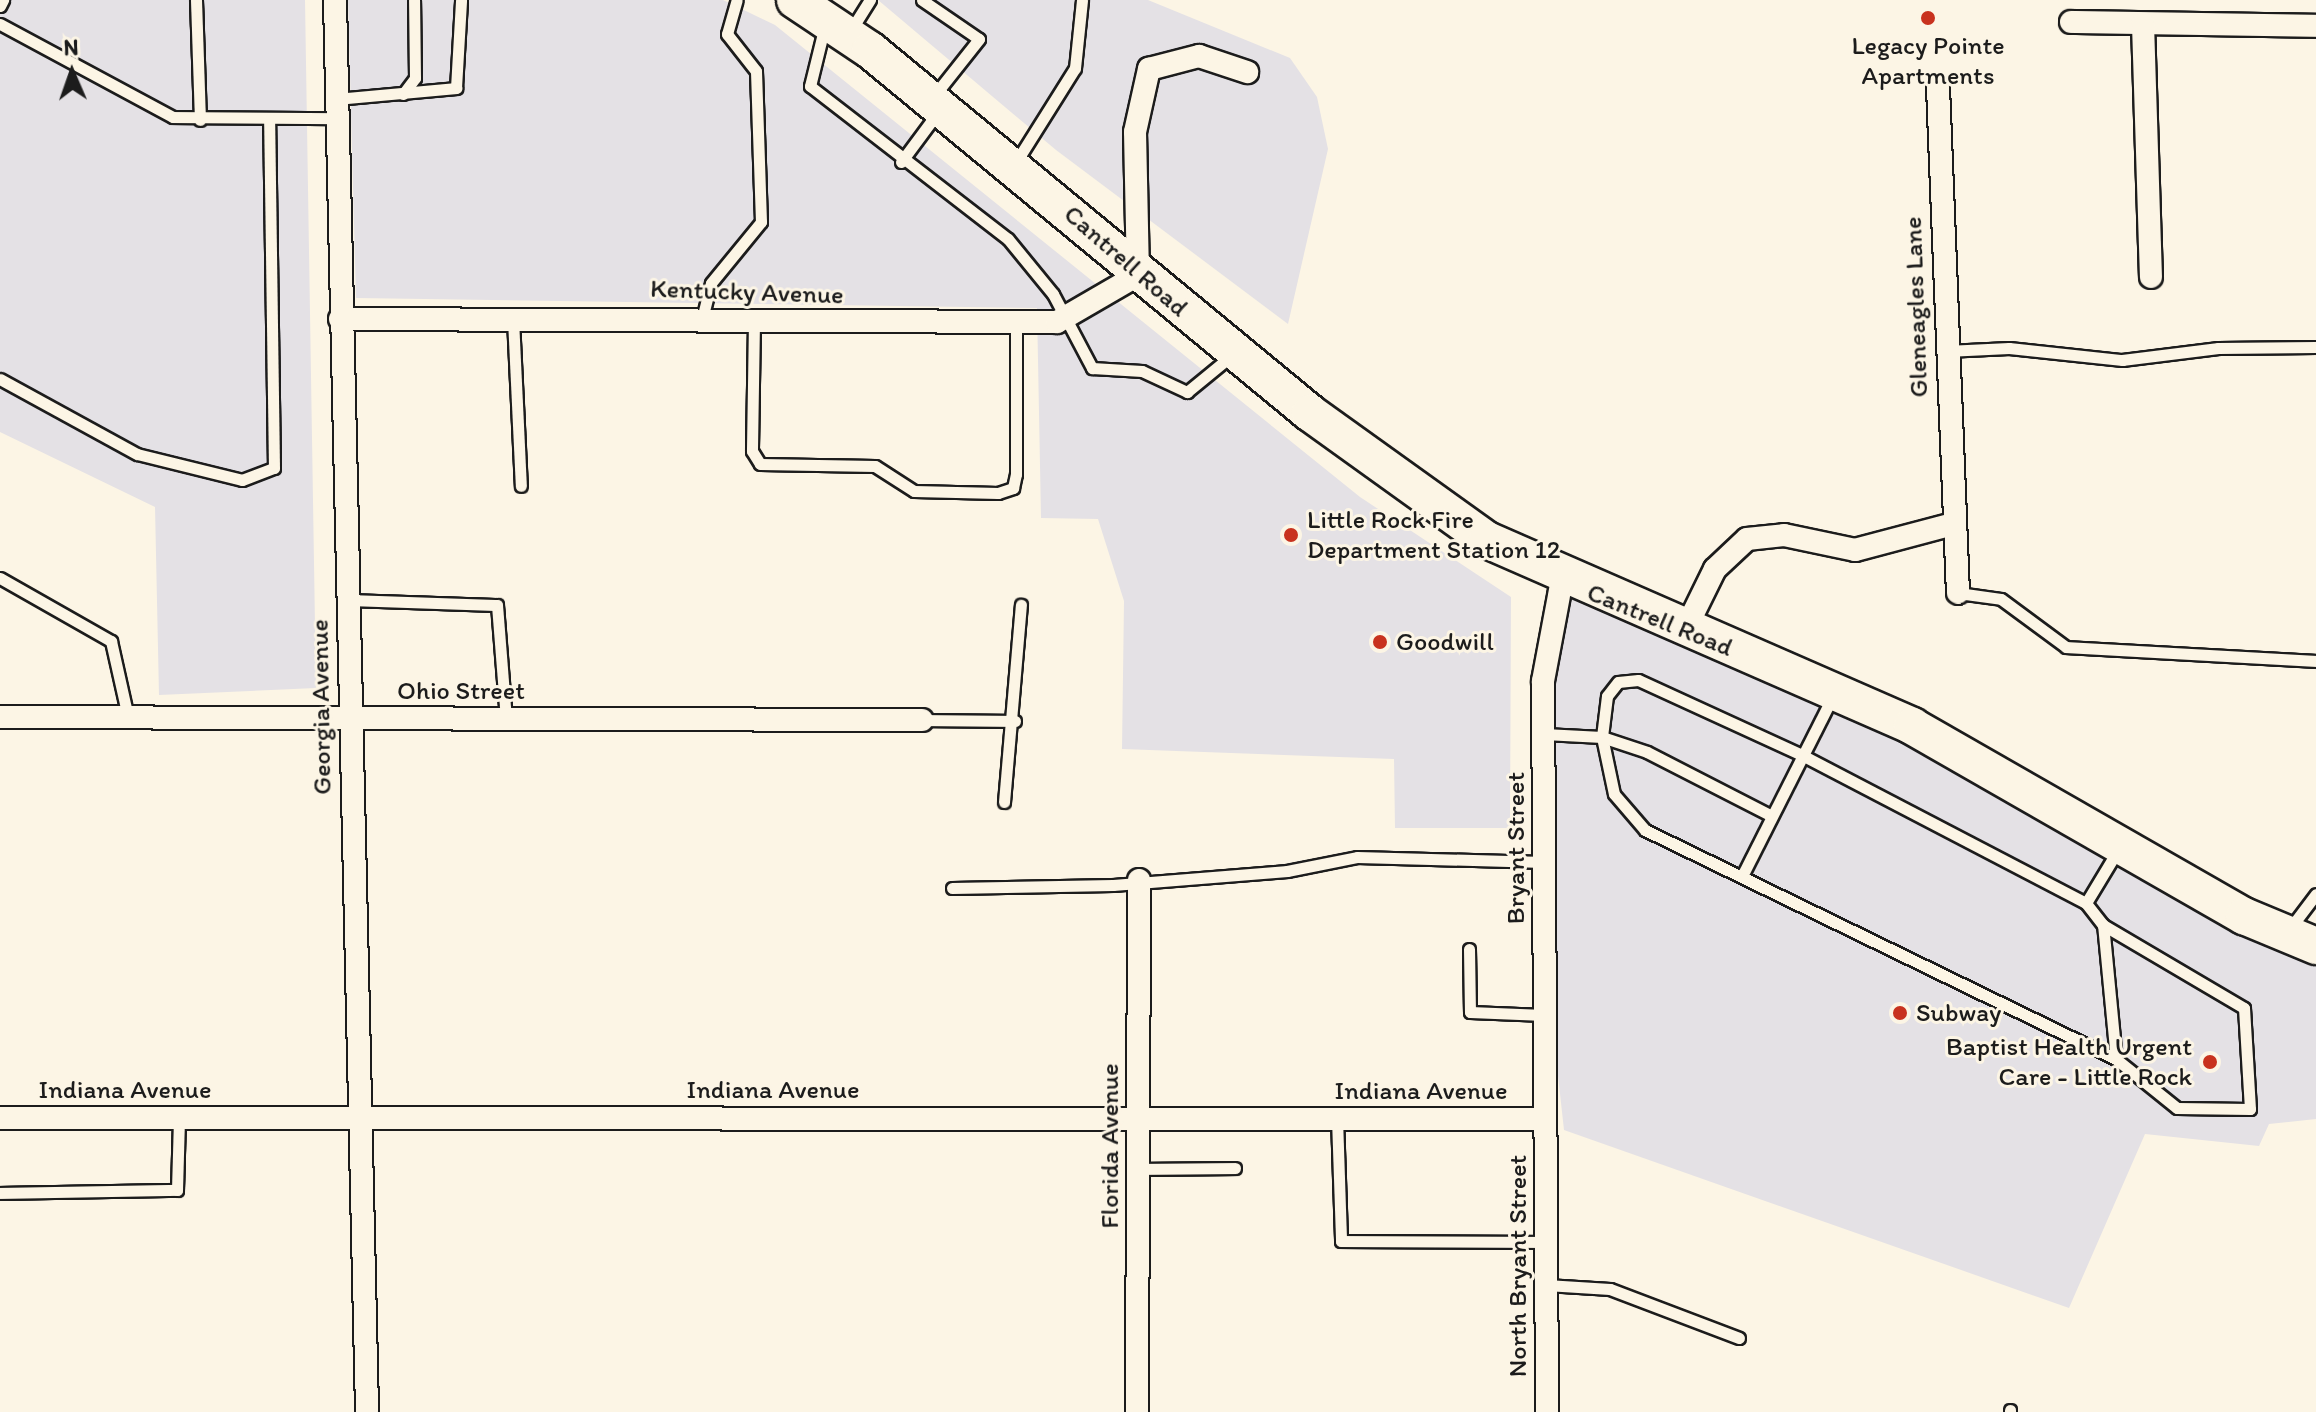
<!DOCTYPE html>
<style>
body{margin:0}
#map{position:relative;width:2316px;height:1412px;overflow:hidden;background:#fcf5e5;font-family:Itim,sans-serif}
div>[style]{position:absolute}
.built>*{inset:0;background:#e4e1e5}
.roads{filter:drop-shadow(2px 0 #1c1c1c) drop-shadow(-2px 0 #1c1c1c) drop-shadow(0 2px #1c1c1c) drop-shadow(0 -2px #1c1c1c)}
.service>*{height:11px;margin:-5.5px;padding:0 5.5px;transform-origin:5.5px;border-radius:5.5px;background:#fcf5e5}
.minor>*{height:22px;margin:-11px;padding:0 11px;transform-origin:11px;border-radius:11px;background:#fcf5e5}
.primary>*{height:36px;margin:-18px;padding:0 18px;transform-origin:18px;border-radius:18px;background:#fcf5e5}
.dots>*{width:22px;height:22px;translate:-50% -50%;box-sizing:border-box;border:4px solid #fcf5e5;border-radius:50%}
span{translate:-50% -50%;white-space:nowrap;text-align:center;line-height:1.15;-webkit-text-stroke:6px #fcf5e5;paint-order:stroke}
.poi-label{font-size:26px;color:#1c1c1c}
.left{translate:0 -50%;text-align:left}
.right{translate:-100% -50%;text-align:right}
.street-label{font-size:26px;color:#1c1c1c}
.north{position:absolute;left:32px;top:32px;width:80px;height:80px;-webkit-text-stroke:6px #fcf5e5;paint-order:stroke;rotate:358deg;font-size:22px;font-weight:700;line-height:32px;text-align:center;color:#1c1c1c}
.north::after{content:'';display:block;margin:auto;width:28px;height:36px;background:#1c1c1c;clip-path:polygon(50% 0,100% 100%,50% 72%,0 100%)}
</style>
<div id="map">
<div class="built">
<i style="clip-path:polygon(0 0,305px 0,316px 688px,159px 695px,155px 507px,0 432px)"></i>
<i style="clip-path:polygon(348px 0,723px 0,775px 25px,1360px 497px,1511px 597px,1510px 828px,1395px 828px,1394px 759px,1122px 749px,1124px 601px,1098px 519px,1041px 518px,1037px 308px,356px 298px)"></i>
<i style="clip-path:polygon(878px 0,1148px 0,1290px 58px,1317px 97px,1328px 149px,1288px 324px,1056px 150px)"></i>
<i style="clip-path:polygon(1562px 579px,1684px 632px,2316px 946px,2316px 1119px,2269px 1124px,2259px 1146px,2145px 1134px,2069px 1308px,1564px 1130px,1545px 958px,1543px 681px)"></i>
</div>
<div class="roads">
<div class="service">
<i style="left:196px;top:0;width:120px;rotate:88.1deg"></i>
<i style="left:922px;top:0;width:69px;rotate:34.4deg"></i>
<i style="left:979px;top:39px;width:74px;rotate:128.4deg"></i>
<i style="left:0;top:6px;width:7px;rotate:-63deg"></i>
<i style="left:0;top:24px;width:196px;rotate:28.3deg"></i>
<i style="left:173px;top:117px;width:163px;rotate:0.4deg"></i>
<i style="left:825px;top:25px;width:63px;rotate:103.8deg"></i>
<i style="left:810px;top:86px;width:250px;rotate:37.7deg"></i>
<i style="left:1008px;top:239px;width:71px;rotate:50.7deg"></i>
<i style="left:1053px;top:294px;width:84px;rotate:62.2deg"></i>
<i style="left:1092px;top:368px;width:50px;rotate:3.4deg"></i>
<i style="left:1142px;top:371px;width:50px;rotate:25deg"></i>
<i style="left:1187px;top:392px;width:58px;rotate:-39.4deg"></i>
<i style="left:851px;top:30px;width:36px;rotate:-58deg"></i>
<i style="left:403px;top:94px;width:20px;rotate:-53deg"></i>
<i style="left:415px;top:78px;width:78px;rotate:-90.7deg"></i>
<i style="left:336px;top:99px;width:121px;rotate:-5.2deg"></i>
<i style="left:456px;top:88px;width:88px;rotate:-86.7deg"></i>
<i style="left:901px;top:162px;width:62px;rotate:-53.5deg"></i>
<i style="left:1016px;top:162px;width:111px;rotate:-57.9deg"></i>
<i style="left:1075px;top:68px;width:68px;rotate:-84.1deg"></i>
<i style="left:513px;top:319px;width:167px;rotate:87.3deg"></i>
<i style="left:702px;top:319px;width:37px;rotate:-76deg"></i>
<i style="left:711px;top:283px;width:79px;rotate:-50.7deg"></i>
<i style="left:761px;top:222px;width:151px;rotate:-91.9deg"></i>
<i style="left:756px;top:71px;width:47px;rotate:-128.1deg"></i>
<i style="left:727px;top:34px;width:35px;rotate:-74deg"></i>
<i style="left:754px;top:321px;width:130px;rotate:90.9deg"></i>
<i style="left:752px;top:451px;width:15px;rotate:58deg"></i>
<i style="left:760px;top:464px;width:115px;rotate:1deg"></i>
<i style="left:875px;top:466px;width:46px;rotate:32.7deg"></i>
<i style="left:914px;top:491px;width:84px;rotate:1.4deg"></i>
<i style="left:998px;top:493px;width:16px;rotate:-18deg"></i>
<i style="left:1013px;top:488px;width:14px;rotate:-78deg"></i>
<i style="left:1016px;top:474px;width:149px;rotate:-90deg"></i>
<i style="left:1946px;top:351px;width:63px;rotate:-2.7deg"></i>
<i style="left:2009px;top:348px;width:114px;rotate:6.1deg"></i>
<i style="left:2122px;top:360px;width:97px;rotate:-7.1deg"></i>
<i style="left:2218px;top:348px;width:98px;rotate:-0.6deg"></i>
<i style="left:0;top:379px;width:156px;rotate:28.7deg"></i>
<i style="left:137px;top:454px;width:108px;rotate:13.9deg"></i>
<i style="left:242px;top:480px;width:34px;rotate:-21deg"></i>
<i style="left:274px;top:468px;width:349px;rotate:-90.8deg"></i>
<i style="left:0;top:578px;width:128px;rotate:29.6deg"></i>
<i style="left:111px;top:641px;width:78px;rotate:77.4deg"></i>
<i style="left:1958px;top:593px;width:43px;rotate:7.9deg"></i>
<i style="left:2001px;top:599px;width:81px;rotate:36.4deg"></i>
<i style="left:2066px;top:647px;width:250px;rotate:3.2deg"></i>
<i style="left:347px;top:600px;width:150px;rotate:1.9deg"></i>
<i style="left:497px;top:605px;width:114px;rotate:85.5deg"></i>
<i style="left:922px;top:720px;width:93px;rotate:0.6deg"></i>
<i style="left:1544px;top:734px;width:58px;rotate:3deg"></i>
<i style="left:1602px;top:737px;width:47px;rotate:18.4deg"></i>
<i style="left:1647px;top:752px;width:140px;rotate:27.1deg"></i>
<i style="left:1004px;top:802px;width:198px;rotate:-85.1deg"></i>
<i style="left:1743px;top:874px;width:199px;rotate:-63.2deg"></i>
<i style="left:952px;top:888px;width:161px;rotate:-1.1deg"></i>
<i style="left:1113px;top:885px;width:175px;rotate:-4.6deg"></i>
<i style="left:1287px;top:871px;width:71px;rotate:-11.3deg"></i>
<i style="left:1357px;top:857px;width:187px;rotate:1.5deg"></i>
<i style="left:2086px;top:903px;width:320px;rotate:-152.5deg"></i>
<i style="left:1802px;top:755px;width:180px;rotate:-155.4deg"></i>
<i style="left:1638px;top:680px;width:20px;rotate:174deg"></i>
<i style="left:1618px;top:682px;width:18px;rotate:128deg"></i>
<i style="left:1607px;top:696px;width:41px;rotate:97deg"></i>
<i style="left:1602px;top:737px;width:58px;rotate:78.1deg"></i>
<i style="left:1614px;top:794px;width:48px;rotate:49.3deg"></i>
<i style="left:1645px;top:830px;width:524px;rotate:25.93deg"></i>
<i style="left:2116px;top:1059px;width:78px;rotate:38.8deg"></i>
<i style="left:2177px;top:1108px;width:73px;rotate:0.8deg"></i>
<i style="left:2250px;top:1109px;width:101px;rotate:-93.4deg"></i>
<i style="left:2244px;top:1008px;width:164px;rotate:-149.5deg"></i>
<i style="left:2288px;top:931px;width:46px;rotate:-52.9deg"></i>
<i style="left:1469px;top:949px;width:63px;rotate:89.1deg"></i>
<i style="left:1470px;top:1012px;width:74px;rotate:2.3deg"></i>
<i style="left:2116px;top:1059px;width:135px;rotate:-95.5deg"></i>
<i style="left:2103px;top:925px;width:28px;rotate:-128deg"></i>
<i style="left:2086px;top:903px;width:62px;rotate:-58.9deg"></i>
<i style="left:1337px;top:1118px;width:123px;rotate:88.1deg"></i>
<i style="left:1341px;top:1241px;width:205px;rotate:0.3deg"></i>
<i style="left:1139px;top:1169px;width:96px;rotate:-0.6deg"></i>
<i style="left:0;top:1193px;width:177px;rotate:-1deg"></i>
<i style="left:177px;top:1190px;width:72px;rotate:-88.4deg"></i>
<i style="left:1546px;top:1285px;width:64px;rotate:3.6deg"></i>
<i style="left:1610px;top:1289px;width:138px;rotate:20.8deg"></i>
<i style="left:2010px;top:1412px;width:2px;rotate:-90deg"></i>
</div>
<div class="minor">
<i style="left:335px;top:0;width:1412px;rotate:88.7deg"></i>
<i style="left:2071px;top:22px;width:245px;rotate:0.9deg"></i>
<i style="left:2143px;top:24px;width:253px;rotate:88.2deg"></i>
<i style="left:1938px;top:87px;width:506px;rotate:87.74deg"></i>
<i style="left:340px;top:319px;width:717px;rotate:0.24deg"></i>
<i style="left:1057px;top:322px;width:94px;rotate:-30.1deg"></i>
<i style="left:1138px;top:275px;width:143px;rotate:-91.2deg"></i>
<i style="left:1135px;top:132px;width:65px;rotate:-77.5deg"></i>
<i style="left:1149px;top:69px;width:52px;rotate:-14.6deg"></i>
<i style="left:1199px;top:56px;width:51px;rotate:18.4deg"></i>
<i style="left:1684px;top:632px;width:70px;rotate:-63.8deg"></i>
<i style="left:1715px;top:569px;width:44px;rotate:-43.2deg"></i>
<i style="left:1747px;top:539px;width:37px;rotate:-6deg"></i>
<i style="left:1784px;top:535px;width:73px;rotate:11.9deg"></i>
<i style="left:1855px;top:550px;width:101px;rotate:-14.9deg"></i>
<i style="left:0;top:717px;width:922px;rotate:0.19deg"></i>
<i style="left:0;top:1118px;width:1545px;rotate:0.04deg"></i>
<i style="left:1137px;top:1412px;width:532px;rotate:-89.78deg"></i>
<i style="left:1547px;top:1412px;width:731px;rotate:-90.31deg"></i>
<i style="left:1543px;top:681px;width:104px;rotate:-79.4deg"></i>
</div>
<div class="primary">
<i style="left:795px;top:0;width:90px;rotate:33.7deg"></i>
<i style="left:870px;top:50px;width:570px;rotate:39.52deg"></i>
<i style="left:1310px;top:413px;width:218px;rotate:35.7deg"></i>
<i style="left:1487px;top:540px;width:464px;rotate:23.6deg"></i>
<i style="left:1912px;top:726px;width:383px;rotate:29.8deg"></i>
<i style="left:2244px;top:916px;width:78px;rotate:22.6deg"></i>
</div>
</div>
<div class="dots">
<i style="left:1928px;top:18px;background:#c8321e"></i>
<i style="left:1291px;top:535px;background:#c8321e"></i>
<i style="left:1380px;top:642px;background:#c8321e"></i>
<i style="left:1900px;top:1013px;background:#c8321e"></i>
<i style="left:2210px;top:1062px;background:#c8321e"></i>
</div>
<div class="poi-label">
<span style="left:1928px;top:61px">Legacy Pointe<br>Apartments</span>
<span class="left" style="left:1307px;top:535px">Little Rock Fire<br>Department Station 12</span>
<span class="left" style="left:1396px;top:642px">Goodwill</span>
<span class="left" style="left:1916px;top:1013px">Subway</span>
<span class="right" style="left:2192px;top:1062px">Baptist Health Urgent<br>Care - Little Rock</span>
</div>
<div class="street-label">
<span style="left:1126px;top:261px;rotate:41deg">Cantrell Road</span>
<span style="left:747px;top:292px;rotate:2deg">Kentucky Avenue</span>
<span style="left:1916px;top:307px;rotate:-92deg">Gleneagles Lane</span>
<span style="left:1660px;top:620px;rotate:22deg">Cantrell Road</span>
<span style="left:461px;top:691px">Ohio Street</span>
<span style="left:321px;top:707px;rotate:-91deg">Georgia Avenue</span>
<span style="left:1516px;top:848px;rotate:-90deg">Bryant Street</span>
<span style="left:125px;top:1090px">Indiana Avenue</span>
<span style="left:773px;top:1090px">Indiana Avenue</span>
<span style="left:1421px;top:1091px">Indiana Avenue</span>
<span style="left:1110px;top:1146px;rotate:-90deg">Florida Avenue</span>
<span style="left:1518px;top:1266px;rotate:-90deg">North Bryant Street</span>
</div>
<div class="north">N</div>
</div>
